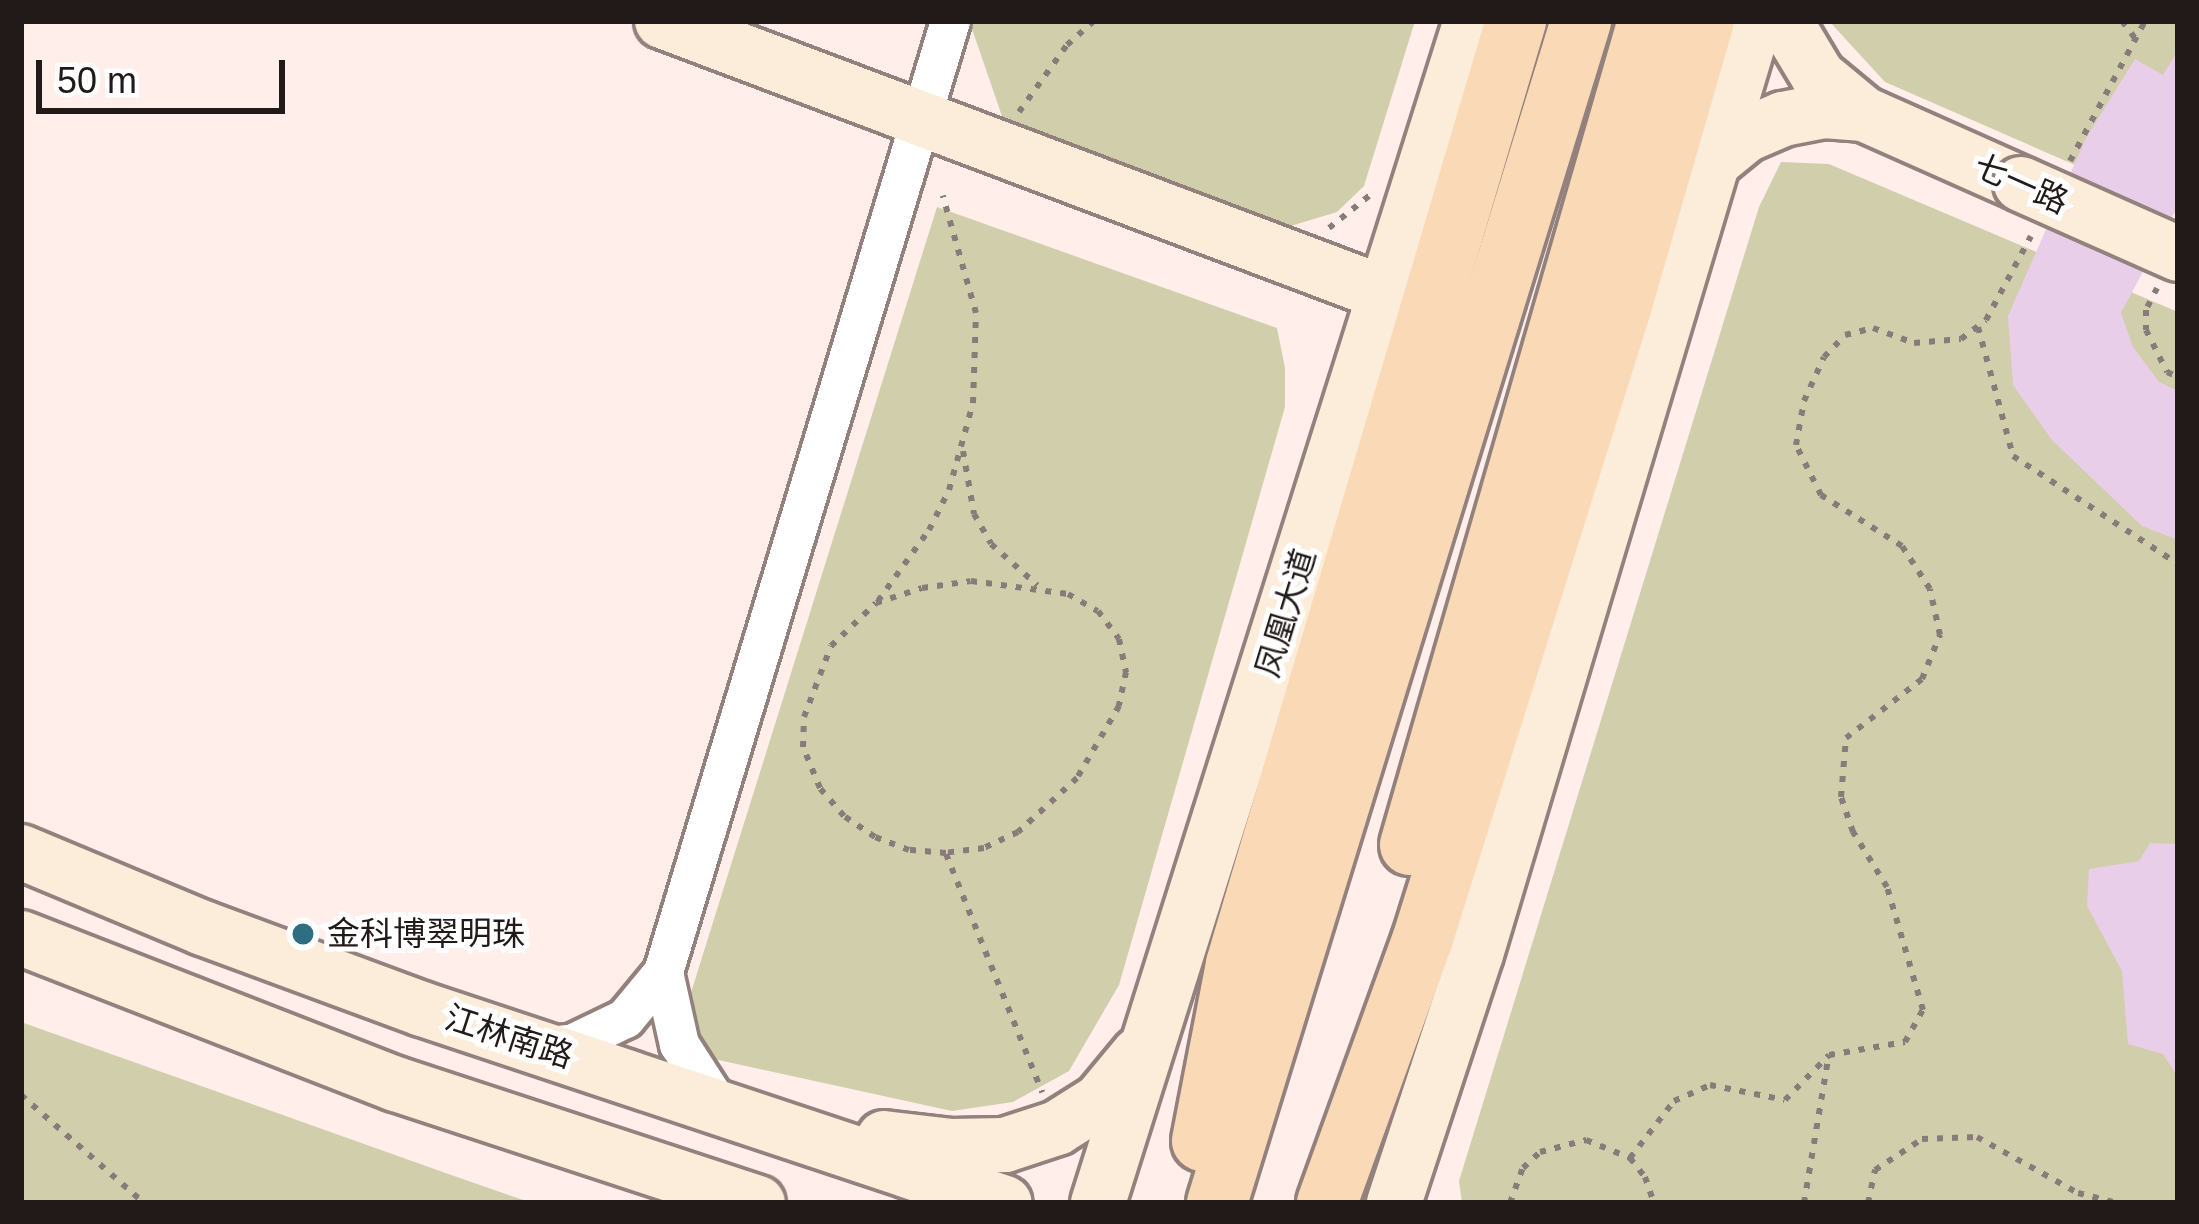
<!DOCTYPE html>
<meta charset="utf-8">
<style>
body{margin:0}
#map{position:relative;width:2199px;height:1224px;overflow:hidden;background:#ffeeea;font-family:Arial,"Noto Sans SC",sans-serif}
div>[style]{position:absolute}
.green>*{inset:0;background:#d1ceac}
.water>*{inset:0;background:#e9ceea}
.path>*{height:6px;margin-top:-3px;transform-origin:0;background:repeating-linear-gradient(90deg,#887c7a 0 6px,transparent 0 15px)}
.roads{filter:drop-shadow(3px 0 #93817d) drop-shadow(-3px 0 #93817d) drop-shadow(0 3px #93817d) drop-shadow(0 -3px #93817d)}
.street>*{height:39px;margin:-19.5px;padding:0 19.5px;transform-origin:19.5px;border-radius:19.5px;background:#fff}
.secondary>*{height:54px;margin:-27px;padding:0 27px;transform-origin:27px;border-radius:27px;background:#fcecda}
.primary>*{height:60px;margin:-30px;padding:0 30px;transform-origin:30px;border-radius:30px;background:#f9d9b6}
.bridges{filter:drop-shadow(3px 0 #93817d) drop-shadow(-3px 0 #93817d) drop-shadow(0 3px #93817d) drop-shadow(0 -3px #93817d)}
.secondary-bridge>*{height:54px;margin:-27px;padding:0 27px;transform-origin:27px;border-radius:27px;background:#fcecda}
.dots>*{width:33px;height:33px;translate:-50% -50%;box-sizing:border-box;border:6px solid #fff;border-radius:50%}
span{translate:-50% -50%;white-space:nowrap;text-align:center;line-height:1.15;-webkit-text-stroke:10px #fff;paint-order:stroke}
.street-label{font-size:33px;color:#211a19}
.poi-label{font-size:33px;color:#211a19}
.left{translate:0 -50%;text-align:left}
.frame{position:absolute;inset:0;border:24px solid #211a19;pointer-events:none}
.scale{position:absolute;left:36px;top:60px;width:249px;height:54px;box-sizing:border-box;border:6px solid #211a19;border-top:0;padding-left:15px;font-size:36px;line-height:42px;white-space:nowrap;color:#211a19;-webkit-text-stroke:9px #fff;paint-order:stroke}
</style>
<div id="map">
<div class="green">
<i style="clip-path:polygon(1415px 21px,1364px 186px,1337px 212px,1284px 228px,1005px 125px,970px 23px)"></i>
<i style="clip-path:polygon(1829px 21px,2178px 21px,2178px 210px,1885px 82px)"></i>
<i style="clip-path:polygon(1781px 162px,1829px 164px,2178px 312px,2178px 1203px,1462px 1203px,1459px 1181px,1759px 207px)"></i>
<i style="clip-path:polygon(937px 207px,1277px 328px,1285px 368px,1285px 407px,1119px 985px,1069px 1071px,1013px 1102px,952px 1111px,673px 1050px)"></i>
<i style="clip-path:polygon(21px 1022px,454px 1176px,532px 1203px,21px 1203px)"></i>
</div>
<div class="water">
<i style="clip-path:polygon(2178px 50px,2178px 206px,2121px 313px,2133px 347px,2159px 382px,2178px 391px,2178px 540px,2142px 526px,2052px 440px,2013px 385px,2008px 316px,2086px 138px,2135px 59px,2163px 75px)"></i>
<i style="clip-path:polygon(2150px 843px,2178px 844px,2178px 1077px,2163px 1054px,2128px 1044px,2122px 971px,2087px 906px,2089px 869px,2139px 861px)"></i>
</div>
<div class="path">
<i style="left:2122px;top:21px;width:21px;rotate:53deg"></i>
<i style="left:1019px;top:112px;width:82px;rotate:-54.4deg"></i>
<i style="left:1067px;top:45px;width:36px;rotate:-42deg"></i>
<i style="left:2070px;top:161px;width:159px;rotate:-61.8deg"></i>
<i style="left:1329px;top:228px;width:53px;rotate:-38.8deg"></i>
<i style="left:2157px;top:288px;width:25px;rotate:117deg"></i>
<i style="left:2146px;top:310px;width:20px;rotate:90deg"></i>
<i style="left:2146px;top:330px;width:47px;rotate:63.4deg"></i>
<i style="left:2167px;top:372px;width:12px;rotate:24deg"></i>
<i style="left:1978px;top:327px;width:134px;rotate:74.8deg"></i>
<i style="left:2013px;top:456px;width:197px;rotate:33.2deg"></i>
<i style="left:963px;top:451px;width:64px;rotate:80.1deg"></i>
<i style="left:974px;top:514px;width:34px;rotate:60deg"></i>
<i style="left:991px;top:544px;width:62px;rotate:41.7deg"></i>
<i style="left:971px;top:581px;width:98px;rotate:7.6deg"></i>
<i style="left:1068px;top:594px;width:34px;rotate:30deg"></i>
<i style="left:1098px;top:611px;width:35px;rotate:53deg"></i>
<i style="left:1119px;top:639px;width:34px;rotate:78deg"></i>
<i style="left:1126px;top:672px;width:35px;rotate:102deg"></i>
<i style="left:1119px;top:706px;width:83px;rotate:120.3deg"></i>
<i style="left:1077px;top:778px;width:80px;rotate:137.5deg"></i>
<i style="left:1018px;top:832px;width:38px;rotate:155deg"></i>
<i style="left:984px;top:848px;width:38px;rotate:173deg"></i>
<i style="left:946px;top:853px;width:37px;rotate:-175deg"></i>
<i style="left:909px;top:850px;width:36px;rotate:-159deg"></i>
<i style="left:875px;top:837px;width:37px;rotate:-146deg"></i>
<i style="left:844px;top:816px;width:37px;rotate:-131deg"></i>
<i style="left:820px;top:788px;width:44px;rotate:-112.5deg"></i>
<i style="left:803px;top:747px;width:30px;rotate:-88deg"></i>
<i style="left:804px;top:717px;width:76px;rotate:-69.2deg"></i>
<i style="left:831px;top:646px;width:62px;rotate:-43.7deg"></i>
<i style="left:876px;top:603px;width:48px;rotate:-18.1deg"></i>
<i style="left:922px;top:588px;width:49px;rotate:-8.1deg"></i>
<i style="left:878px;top:601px;width:87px;rotate:-54.3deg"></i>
<i style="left:929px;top:530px;width:45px;rotate:-63.4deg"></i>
<i style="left:949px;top:490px;width:90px;rotate:-74.6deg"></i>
<i style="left:973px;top:403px;width:90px;rotate:-88.1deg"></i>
<i style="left:976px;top:313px;width:122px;rotate:-105.8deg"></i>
<i style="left:946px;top:854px;width:257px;rotate:68deg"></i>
<i style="left:21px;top:1095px;width:164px;rotate:41.3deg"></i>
<i style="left:1630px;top:1158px;width:72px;rotate:-52.3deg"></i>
<i style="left:1674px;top:1101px;width:39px;rotate:-24deg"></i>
<i style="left:1710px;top:1085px;width:76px;rotate:11.3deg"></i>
<i style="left:1785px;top:1100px;width:63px;rotate:-45.6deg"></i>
<i style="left:1829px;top:1055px;width:77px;rotate:-9.7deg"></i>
<i style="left:1905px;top:1042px;width:37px;rotate:-61deg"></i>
<i style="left:1923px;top:1010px;width:128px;rotate:-106.3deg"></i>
<i style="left:1887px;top:887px;width:65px;rotate:-121.7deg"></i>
<i style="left:1853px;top:832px;width:37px;rotate:-109deg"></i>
<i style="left:1841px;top:797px;width:59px;rotate:-85.2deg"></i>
<i style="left:1846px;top:738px;width:96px;rotate:-37.8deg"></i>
<i style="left:1922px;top:679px;width:48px;rotate:-67.8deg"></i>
<i style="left:1940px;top:635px;width:47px;rotate:-102.3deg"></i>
<i style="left:1930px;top:589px;width:51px;rotate:-123.1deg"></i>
<i style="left:1902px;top:546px;width:96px;rotate:-147.8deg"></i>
<i style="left:1821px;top:495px;width:56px;rotate:-116.6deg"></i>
<i style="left:1796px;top:445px;width:45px;rotate:-79.7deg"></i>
<i style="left:1804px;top:401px;width:48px;rotate:-65.6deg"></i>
<i style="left:1824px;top:357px;width:30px;rotate:-46deg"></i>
<i style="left:1845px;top:335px;width:29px;rotate:-14deg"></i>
<i style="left:1873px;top:328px;width:44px;rotate:20.1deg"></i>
<i style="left:1914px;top:343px;width:47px;rotate:-4.9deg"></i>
<i style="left:1961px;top:339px;width:31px;rotate:-37deg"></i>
<i style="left:1986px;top:320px;width:95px;rotate:-61.8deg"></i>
<i style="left:1510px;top:1203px;width:37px;rotate:-70deg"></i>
<i style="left:1523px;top:1168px;width:23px;rotate:-43deg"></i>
<i style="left:1540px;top:1152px;width:48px;rotate:-14.6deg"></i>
<i style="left:1586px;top:1140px;width:48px;rotate:22.2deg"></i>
<i style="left:1630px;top:1158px;width:24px;rotate:52deg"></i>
<i style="left:1645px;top:1177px;width:28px;rotate:71deg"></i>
<i style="left:1804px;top:1203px;width:146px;rotate:-80.5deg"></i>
<i style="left:1868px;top:1203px;width:34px;rotate:-78deg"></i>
<i style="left:1875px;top:1170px;width:56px;rotate:-33.4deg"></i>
<i style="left:1922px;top:1139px;width:55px;rotate:-2.1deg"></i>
<i style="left:1977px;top:1137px;width:115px;rotate:29deg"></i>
<i style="left:2078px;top:1193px;width:40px;rotate:14.4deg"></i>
</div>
<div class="roads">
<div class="street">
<i style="left:663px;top:972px;width:74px;rotate:77.5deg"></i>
<i style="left:679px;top:1044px;width:74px;rotate:57.2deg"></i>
<i style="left:540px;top:1047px;width:31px;rotate:-6deg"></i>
<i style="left:571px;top:1044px;width:60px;rotate:-25.7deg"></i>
<i style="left:625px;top:1018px;width:60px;rotate:-50.4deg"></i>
<i style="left:663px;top:972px;width:993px;rotate:-73.21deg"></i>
</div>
<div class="secondary">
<i style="left:662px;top:21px;width:774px;rotate:20.66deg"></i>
<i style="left:1785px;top:21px;width:64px;rotate:59deg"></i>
<i style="left:1818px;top:76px;width:60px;rotate:39.6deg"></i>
<i style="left:1864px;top:114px;width:172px;rotate:24deg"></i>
<i style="left:1714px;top:161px;width:41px;rotate:-39.1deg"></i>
<i style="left:1746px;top:135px;width:40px;rotate:-23.4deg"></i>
<i style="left:1783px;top:119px;width:42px;rotate:-11deg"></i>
<i style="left:1824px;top:111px;width:40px;rotate:4.3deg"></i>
<i style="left:21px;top:852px;width:197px;rotate:22.7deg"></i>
<i style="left:203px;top:928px;width:233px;rotate:20.3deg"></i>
<i style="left:422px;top:1009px;width:614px;rotate:18.41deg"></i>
<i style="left:21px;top:938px;width:402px;rotate:21.3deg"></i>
<i style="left:396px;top:1084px;width:381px;rotate:18.2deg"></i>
<i style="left:884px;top:1138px;width:66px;rotate:6.9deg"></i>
<i style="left:950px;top:1146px;width:55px;rotate:-1deg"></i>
<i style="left:1005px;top:1145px;width:55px;rotate:-18.1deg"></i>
<i style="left:1057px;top:1128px;width:51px;rotate:-32.1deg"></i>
<i style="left:1100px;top:1101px;width:61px;rotate:-50.3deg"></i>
<i style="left:1098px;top:1203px;width:1239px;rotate:-72.49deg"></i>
<i style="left:1394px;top:1203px;width:262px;rotate:-71.8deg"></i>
<i style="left:1476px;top:954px;width:974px;rotate:-73.35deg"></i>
</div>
<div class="primary">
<i style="left:1410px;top:845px;width:858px;rotate:-73.89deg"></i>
<i style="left:1202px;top:1141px;width:180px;rotate:-79.1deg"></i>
<i style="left:1236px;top:964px;width:984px;rotate:-73.46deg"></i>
<i style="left:1217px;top:1203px;width:1237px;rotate:-72.88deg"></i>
<i style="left:1327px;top:1203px;width:279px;rotate:-70.1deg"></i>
<i style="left:1422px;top:941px;width:664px;rotate:-72.55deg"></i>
<i style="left:1621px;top:308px;width:299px;rotate:-73.9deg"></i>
</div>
</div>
<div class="bridges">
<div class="secondary-bridge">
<i style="left:2021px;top:184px;width:172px;rotate:24deg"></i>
</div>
</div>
<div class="dots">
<i style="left:303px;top:934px;background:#2e6d82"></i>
</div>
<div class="street-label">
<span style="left:2021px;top:184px;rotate:24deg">七一路</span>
<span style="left:1286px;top:613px;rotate:-73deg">凤凰大道</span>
<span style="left:509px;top:1037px;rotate:18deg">江林南路</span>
</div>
<div class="poi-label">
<span class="left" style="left:327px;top:934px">金科博翠明珠</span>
</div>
<div class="frame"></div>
<div class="scale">50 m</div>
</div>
